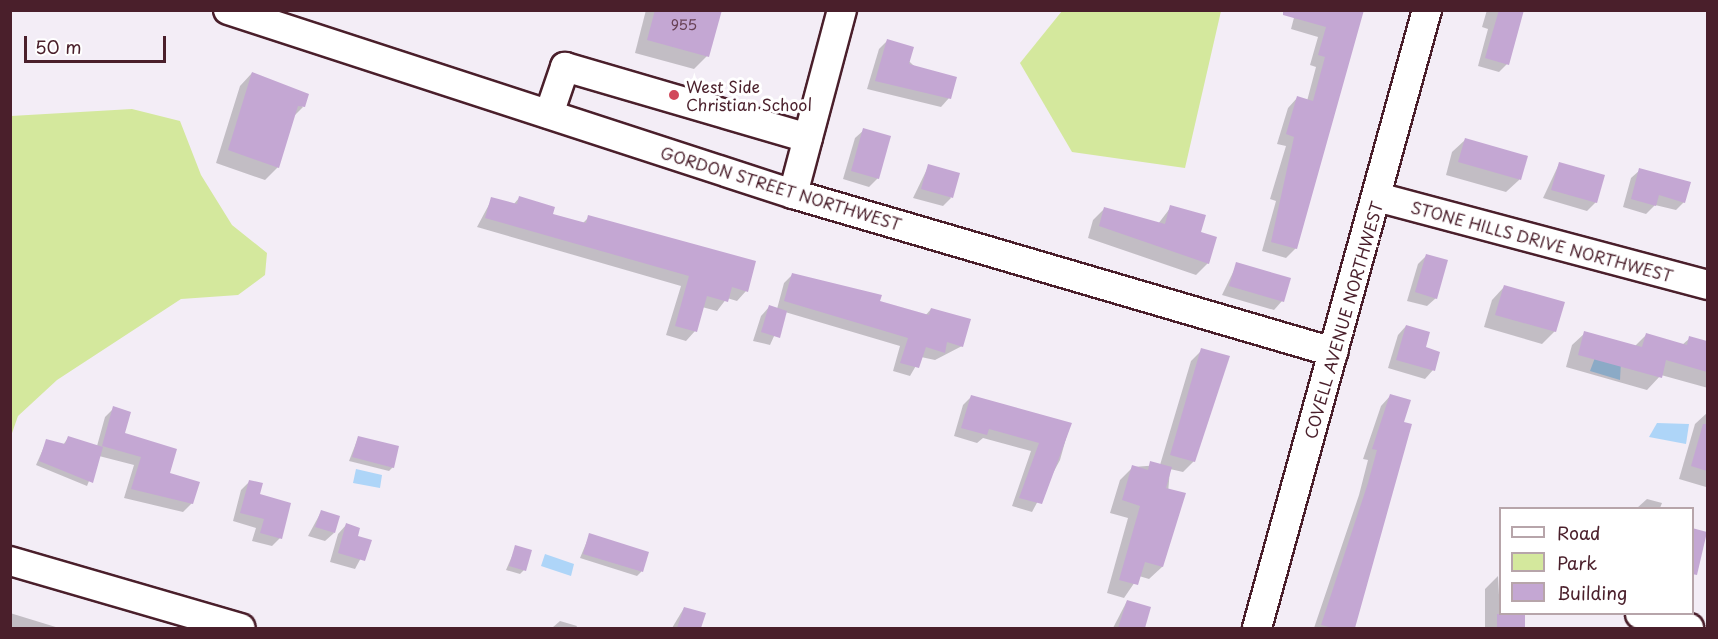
<!DOCTYPE html>
<style>
body{margin:0}
#map{position:relative;width:1718px;height:639px;overflow:hidden;background:#f3edf6;font-family:"Playpen Sans",sans-serif}
div>[style]{position:absolute}
.green>*{inset:0;background:#d4e89d}
.water>*{inset:0;background:#aed5f8}
.shadow>*{inset:0;background:#0003}
.building>*{inset:0;background:#c4a7d3}
.roads{filter:drop-shadow(2px 0 #4a1f2b) drop-shadow(-2px 0 #4a1f2b) drop-shadow(0 2px #4a1f2b) drop-shadow(0 -2px #4a1f2b)}
.minor>*{height:28px;margin:-14px;padding:0 14px;transform-origin:14px;border-radius:14px;background:#fff}
.dots>*{width:16px;height:16px;translate:-50% -50%;box-sizing:border-box;border:3px solid #fff;border-radius:50%}
span{translate:-50% -50%;white-space:nowrap;text-align:center;line-height:1.15;-webkit-text-stroke:6px #fff;paint-order:stroke}
.number-label{font-size:14px;color:#684155}
.number-label span{-webkit-text-stroke-width:0}
.poi-label{font-size:16px;color:#4a1f2b}
.left{translate:0 -50%;text-align:left}
.street-label{font-size:16px;color:#4a1f2b}
.frame{position:absolute;inset:0;border:12px solid #4a1f2b;pointer-events:none}
.legend{position:absolute;left:1499px;top:507px;width:195px;height:108px;box-sizing:border-box;background:#fff;border:2px solid #b7a5aa;margin:0;padding:8px 10px;list-style:none;font-size:18px;color:#4a1f2b}
.legend li{display:flex;align-items:center;gap:12px;height:30px}
.legend b{width:30px;border:2px solid #b7a5aa}
.scale{position:absolute;left:24px;top:36px;width:142px;height:27px;box-sizing:border-box;border:3px solid #4a1f2b;border-top:0;padding-left:8px;font-size:18px;line-height:21px;white-space:nowrap;color:#4a1f2b;-webkit-text-stroke:4px #fff;paint-order:stroke}
</style>
<div id="map">
<div class="green">
<i style="clip-path:polygon(1062px 11px,1221px 11px,1185px 168px,1072px 152px,1020px 63px)"></i>
<i style="clip-path:polygon(132px 109px,180px 121px,201px 175px,232px 225px,267px 253px,265px 275px,238px 295px,181px 299px,57px 380px,18px 416px,11px 436px,11px 116px)"></i>
</div>
<div class="water">
<i style="clip-path:polygon(1596px 355px,1621px 361px,1620px 380px,1590px 371px)"></i>
<i style="clip-path:polygon(1657px 423px,1689px 424px,1686px 444px,1649px 437px)"></i>
<i style="clip-path:polygon(356px 469px,382px 475px,380px 488px,353px 483px)"></i>
<i style="clip-path:polygon(545px 554px,574px 564px,571px 576px,541px 566px)"></i>
</div>
<div class="shadow">
<i style="clip-path:polygon(646px 10px,719px 10px,707px 56px,694px 69px,635px 53px)"></i>
<i style="clip-path:polygon(1296px 10px,1363px 10px,1296px 248px,1286px 258px,1262px 251px,1276px 201px,1270px 199px,1286px 146px,1277px 144px,1288px 108px,1297px 98px,1307px 101px,1316px 67px,1310px 65px,1318px 37px,1291px 29px)"></i>
<i style="clip-path:polygon(1487px 10px,1521px 10px,1507px 64px,1499px 72px,1478px 66px,1488px 29px,1482px 27px)"></i>
<i style="clip-path:polygon(887px 41px,949px 98px,941px 107px,867px 89px,879px 49px)"></i>
<i style="clip-path:polygon(252px 73px,303px 107px,293px 117px,278px 167px,265px 180px,216px 163px,240px 86px)"></i>
<i style="clip-path:polygon(864px 130px,878px 178px,869px 187px,843px 179px,855px 138px)"></i>
<i style="clip-path:polygon(1465px 140px,1526px 157px,1519px 180px,1506px 192px,1446px 175px,1452px 152px)"></i>
<i style="clip-path:polygon(1559px 164px,1596px 202px,1587px 211px,1543px 198px)"></i>
<i style="clip-path:polygon(929px 165px,951px 198px,943px 206px,913px 198px)"></i>
<i style="clip-path:polygon(1640px 170px,1684px 202px,1676px 210px,1655px 205px,1646px 214px,1623px 207px,1631px 178px)"></i>
<i style="clip-path:polygon(519px 198px,551px 215px,582px 224px,589px 217px,746px 291px,737px 301px,727px 298px,717px 311px,702px 307px,695px 331px,686px 341px,666px 335px,681px 286px,477px 227px,492px 199px,513px 205px)"></i>
<i style="clip-path:polygon(1171px 207px,1199px 234px,1208px 263px,1196px 275px,1088px 238px,1093px 220px,1105px 208px,1158px 224px)"></i>
<i style="clip-path:polygon(1426px 256px,1436px 298px,1427px 306px,1407px 301px,1418px 264px)"></i>
<i style="clip-path:polygon(1237px 264px,1282px 301px,1274px 310px,1222px 295px)"></i>
<i style="clip-path:polygon(793px 274px,925px 316px,931px 309px,962px 346px,935px 360px,921px 357px,910px 376px,893px 371px,900px 346px,785px 312px,770px 345px,753px 341px,761px 316px,769px 307px,777px 309px,784px 283px)"></i>
<i style="clip-path:polygon(1504px 287px,1555px 331px,1542px 344px,1484px 327px,1492px 300px)"></i>
<i style="clip-path:polygon(1406px 326px,1433px 370px,1425px 379px,1388px 368px,1398px 335px)"></i>
<i style="clip-path:polygon(1585px 333px,1635px 346px,1646px 335px,1682px 345px,1690px 338px,1708px 343px,1708px 388px,1661px 375px,1647px 390px,1566px 367px,1572px 345px)"></i>
<i style="clip-path:polygon(1202px 350px,1194px 461px,1183px 472px,1170px 469px,1162px 567px,1149px 579px,1139px 576px,1124px 598px,1107px 593px,1128px 518px,1110px 513px,1120px 480px,1133px 467px,1160px 465px,1191px 361px)"></i>
<i style="clip-path:polygon(1391px 395px,1402px 423px,1410px 425px,1350px 628px,1314px 628px,1359px 495px,1368px 460px,1363px 459px,1381px 406px)"></i>
<i style="clip-path:polygon(971px 397px,1070px 424px,1060px 460px,1032px 512px,1012px 506px,1031px 451px,983px 438px,977px 443px,954px 436px,963px 405px)"></i>
<i style="clip-path:polygon(114px 408px,123px 434px,192px 503px,183px 512px,124px 498px,134px 465px,99px 456px,87px 486px,36px 465px,47px 440px,63px 445px,68px 438px,97px 446px,105px 417px)"></i>
<i style="clip-path:polygon(1708px 412px,1708px 485px,1706px 487px,1679px 479px,1695px 424px)"></i>
<i style="clip-path:polygon(358px 438px,393px 467px,389px 471px,349px 461px)"></i>
<i style="clip-path:polygon(250px 481px,280px 538px,272px 546px,252px 541px,256px 528px,233px 521px,241px 490px)"></i>
<i style="clip-path:polygon(1647px 499px,1662px 503px,1660px 508px,1637px 508px)"></i>
<i style="clip-path:polygon(321px 512px,334px 533px,325px 541px,308px 536px)"></i>
<i style="clip-path:polygon(346px 525px,356px 537px,370px 541px,355px 569px,330px 562px,338px 534px)"></i>
<i style="clip-path:polygon(590px 534px,647px 553px,641px 572px,637px 576px,580px 558px)"></i>
<i style="clip-path:polygon(516px 547px,524px 570px,520px 574px,506px 570px)"></i>
<i style="clip-path:polygon(1498px 576px,1500px 614px,1523px 614px,1523px 628px,1485px 628px,1485px 589px)"></i>
<i style="clip-path:polygon(1127px 601px,1149px 608px,1144px 628px,1113px 628px)"></i>
<i style="clip-path:polygon(684px 608px,704px 614px,700px 628px,672px 628px)"></i>
<i style="clip-path:polygon(10px 613px,59px 628px,10px 628px)"></i>
<i style="clip-path:polygon(560px 621px,577px 626px,576px 628px,552px 628px)"></i>
</div>
<div class="building">
<i style="clip-path:polygon(655px 10px,722px 10px,709px 57px,647px 40px)"></i>
<i style="clip-path:polygon(1283px 10px,1364px 10px,1297px 249px,1271px 242px,1294px 137px,1286px 134px,1297px 96px,1313px 101px,1325px 57px,1318px 55px,1326px 27px,1283px 15px)"></i>
<i style="clip-path:polygon(1499px 10px,1524px 10px,1509px 65px,1485px 58px)"></i>
<i style="clip-path:polygon(887px 39px,914px 47px,909px 64px,957px 77px,951px 99px,875px 81px)"></i>
<i style="clip-path:polygon(252px 72px,309px 94px,305px 107px,298px 106px,279px 168px,228px 150px)"></i>
<i style="clip-path:polygon(863px 128px,891px 136px,879px 179px,851px 171px)"></i>
<i style="clip-path:polygon(1465px 138px,1528px 156px,1521px 180px,1458px 162px)"></i>
<i style="clip-path:polygon(1559px 162px,1605px 175px,1597px 203px,1551px 190px)"></i>
<i style="clip-path:polygon(928px 164px,960px 173px,953px 198px,921px 189px)"></i>
<i style="clip-path:polygon(1639px 168px,1691px 182px,1685px 203px,1659px 195px,1656px 206px,1631px 199px)"></i>
<i style="clip-path:polygon(519px 196px,555px 207px,553px 214px,586px 223px,588px 215px,756px 261px,748px 292px,732px 287px,728px 302px,707px 296px,697px 332px,675px 326px,689px 276px,485px 218px,491px 197px,517px 204px)"></i>
<i style="clip-path:polygon(1170px 205px,1206px 215px,1201px 232px,1217px 237px,1209px 264px,1099px 226px,1104px 207px,1165px 224px)"></i>
<i style="clip-path:polygon(1426px 254px,1448px 260px,1437px 299px,1415px 292px)"></i>
<i style="clip-path:polygon(1236px 262px,1291px 278px,1284px 302px,1229px 286px)"></i>
<i style="clip-path:polygon(792px 273px,882px 295px,880px 301px,929px 315px,931px 308px,971px 319px,963px 347px,947px 342px,945px 353px,926px 347px,919px 368px,900px 363px,908px 338px,784px 301px)"></i>
<i style="clip-path:polygon(1504px 285px,1565px 302px,1556px 332px,1495px 315px)"></i>
<i style="clip-path:polygon(769px 305px,787px 311px,780px 338px,761px 332px)"></i>
<i style="clip-path:polygon(1406px 325px,1430px 332px,1426px 347px,1440px 352px,1435px 371px,1396px 360px)"></i>
<i style="clip-path:polygon(1584px 331px,1642px 347px,1646px 333px,1687px 345px,1689px 336px,1707px 341px,1707px 372px,1666px 360px,1662px 378px,1578px 355px)"></i>
<i style="clip-path:polygon(1201px 348px,1230px 356px,1195px 462px,1170px 455px)"></i>
<i style="clip-path:polygon(1390px 394px,1411px 400px,1404px 422px,1412px 424px,1355px 628px,1333px 628px,1321px 625px,1368px 483px,1377px 450px,1372px 449px)"></i>
<i style="clip-path:polygon(971px 395px,1072px 423px,1042px 504px,1019px 498px,1039px 443px,989px 429px,987px 435px,961px 428px)"></i>
<i style="clip-path:polygon(113px 406px,131px 412px,125px 433px,177px 449px,170px 473px,200px 482px,193px 504px,131px 489px,141px 457px,102px 446px)"></i>
<i style="clip-path:polygon(1703px 424px,1707px 424px,1707px 471px,1691px 466px)"></i>
<i style="clip-path:polygon(68px 436px,103px 447px,93px 483px,39px 461px,46px 439px,65px 444px)"></i>
<i style="clip-path:polygon(358px 436px,399px 446px,394px 468px,352px 457px)"></i>
<i style="clip-path:polygon(1150px 461px,1172px 467px,1166px 488px,1186px 493px,1163px 567px,1145px 562px,1138px 585px,1119px 580px,1140px 506px,1122px 500px,1132px 465px,1148px 470px)"></i>
<i style="clip-path:polygon(249px 480px,263px 483px,260px 494px,291px 503px,282px 539px,260px 533px,264px 519px,240px 513px)"></i>
<i style="clip-path:polygon(321px 510px,340px 516px,335px 533px,315px 527px)"></i>
<i style="clip-path:polygon(346px 523px,360px 528px,358px 536px,372px 540px,365px 561px,338px 553px)"></i>
<i style="clip-path:polygon(1692px 528px,1707px 532px,1697px 575px,1692px 574px)"></i>
<i style="clip-path:polygon(589px 533px,649px 552px,643px 572px,583px 554px)"></i>
<i style="clip-path:polygon(515px 545px,532px 550px,526px 571px,509px 566px)"></i>
<i style="clip-path:polygon(1127px 600px,1151px 607px,1145px 628px,1118px 628px)"></i>
<i style="clip-path:polygon(684px 607px,706px 613px,701px 628px,677px 628px)"></i>
<i style="clip-path:polygon(1497px 614px,1525px 614px,1525px 628px,1497px 628px)"></i>
</div>
<div class="roads">
<div class="minor">
<i style="left:228px;top:10px;width:594px;rotate:18.04deg"></i>
<i style="left:793px;top:194px;width:563px;rotate:16.31deg"></i>
<i style="left:549px;top:114px;width:50px;rotate:-71.2deg"></i>
<i style="left:565px;top:67px;width:253px;rotate:16.3deg"></i>
<i style="left:793px;top:194px;width:190px;rotate:-75.1deg"></i>
<i style="left:1377px;top:197px;width:342px;rotate:14.9deg"></i>
<i style="left:10px;top:561px;width:240px;rotate:16.2deg"></i>
<i style="left:1640px;top:614px;width:51px;rotate:15.9deg"></i>
<i style="left:1257px;top:628px;width:641px;rotate:-74.62deg"></i>
</div>
</div>
<div class="dots">
<i style="left:674px;top:95px;background:#d1495b"></i>
</div>
<div class="number-label">
<span style="left:684px;top:25px">955</span>
</div>
<div class="poi-label">
<span class="left" style="left:686px;top:95px">West Side<br>Christian School</span>
</div>
<div class="street-label">
<span style="left:781px;top:188px;rotate:17deg">GORDON STREET NORTHWEST</span>
<span style="left:1542px;top:241px;rotate:15deg">STONE HILLS DRIVE NORTHWEST</span>
<span style="left:1343px;top:320px;rotate:-74deg">COVELL AVENUE NORTHWEST</span>
</div>
<div class="frame"></div>
<ul class="legend">
<li><b style="height:8px;background:#fff"></b>Road</li>
<li><b style="height:16px;background:#d4e89d"></b>Park</li>
<li><b style="height:16px;background:#c4a7d3"></b>Building</li>
</ul>
<div class="scale">50 m</div>
</div>
